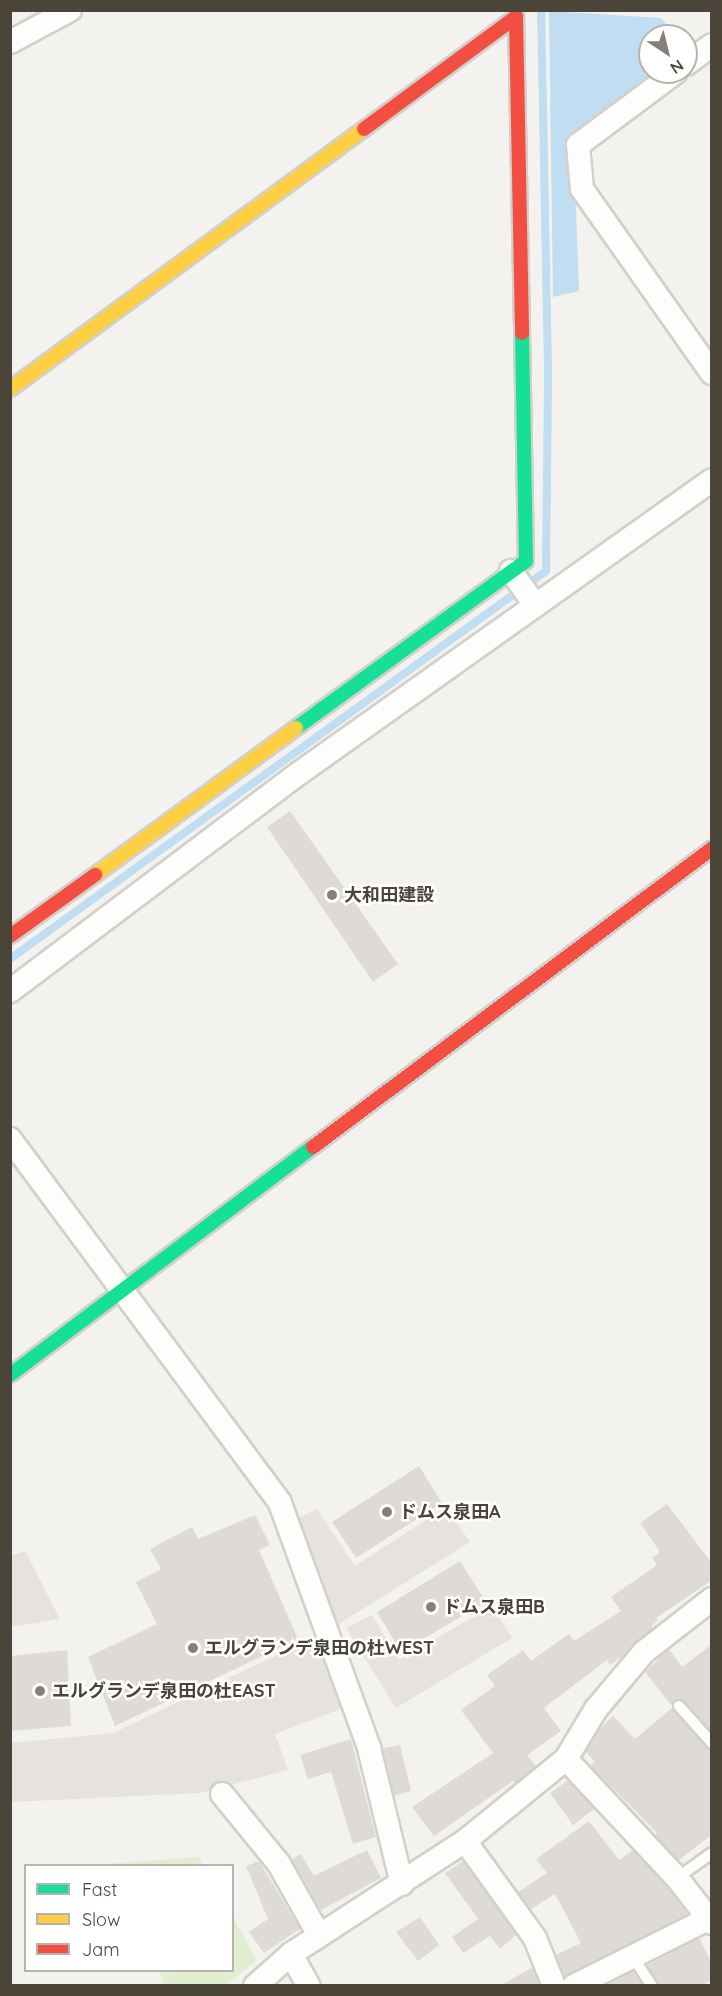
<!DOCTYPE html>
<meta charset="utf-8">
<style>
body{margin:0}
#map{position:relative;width:722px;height:1996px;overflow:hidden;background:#f4f2ee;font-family:Quicksand,"Noto Sans JP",sans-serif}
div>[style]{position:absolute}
.green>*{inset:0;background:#e1eecf}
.parking>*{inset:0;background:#e6e3df}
.water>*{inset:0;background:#c0ddf1}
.stream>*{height:8px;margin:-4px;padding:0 4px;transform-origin:4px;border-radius:4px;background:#c0ddf1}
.building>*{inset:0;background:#dedbd6}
.roads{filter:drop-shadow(2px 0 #d2d0cb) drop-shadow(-2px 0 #d2d0cb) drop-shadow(0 2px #d2d0cb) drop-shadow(0 -2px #d2d0cb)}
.lane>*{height:10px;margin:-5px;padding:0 5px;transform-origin:5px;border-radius:5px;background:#fdfdfc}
.street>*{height:22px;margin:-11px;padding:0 11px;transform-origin:11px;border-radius:11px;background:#fdfdfc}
.fast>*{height:14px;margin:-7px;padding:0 7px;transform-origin:7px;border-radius:7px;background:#16e098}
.slow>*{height:14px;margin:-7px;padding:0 7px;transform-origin:7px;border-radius:7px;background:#ffcf43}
.jam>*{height:14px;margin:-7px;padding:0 7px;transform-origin:7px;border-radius:7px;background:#f24e42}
.dots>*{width:16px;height:16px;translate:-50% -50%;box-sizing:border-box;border:3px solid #fff;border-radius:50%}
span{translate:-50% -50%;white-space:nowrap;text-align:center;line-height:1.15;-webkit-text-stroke:5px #fff;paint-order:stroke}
.poi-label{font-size:18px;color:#4b4439;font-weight:700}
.left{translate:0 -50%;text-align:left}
.frame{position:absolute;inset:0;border:12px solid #4b4439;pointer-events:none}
.legend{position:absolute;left:24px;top:1864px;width:210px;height:108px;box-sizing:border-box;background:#fff;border:2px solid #b7b4b0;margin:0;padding:8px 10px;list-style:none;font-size:18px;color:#4b4439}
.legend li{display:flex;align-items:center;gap:12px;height:30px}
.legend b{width:30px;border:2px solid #b7b4b0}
.north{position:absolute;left:638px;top:24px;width:60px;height:60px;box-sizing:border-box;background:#fff;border:2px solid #b7b4b0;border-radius:50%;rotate:145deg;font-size:16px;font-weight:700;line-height:24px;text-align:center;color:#4b4439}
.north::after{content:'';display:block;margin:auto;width:21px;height:27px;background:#868178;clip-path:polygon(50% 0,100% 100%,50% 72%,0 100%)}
</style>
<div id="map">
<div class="green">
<i style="clip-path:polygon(198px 1857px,203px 1865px,91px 1865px)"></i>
<i style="clip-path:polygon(233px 1917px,257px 1960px,226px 1985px,163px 1985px,160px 1971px,232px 1970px)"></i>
</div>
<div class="parking">
<i style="clip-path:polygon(446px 1507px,470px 1542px,334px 1627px,294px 1520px,317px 1509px,355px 1566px)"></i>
<i style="clip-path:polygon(25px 1551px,60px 1619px,11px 1627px,11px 1556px)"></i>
<i style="clip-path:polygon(492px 1606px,512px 1638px,396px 1708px,346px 1628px,372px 1615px,399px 1660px)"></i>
<i style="clip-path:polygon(315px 1637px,343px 1708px,275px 1734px,288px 1770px,200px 1793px,11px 1802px,10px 1743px,113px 1733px)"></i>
</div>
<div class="water">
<i style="clip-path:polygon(549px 11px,661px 18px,675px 36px,650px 36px,650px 72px,676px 72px,574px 153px,579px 291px,553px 297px)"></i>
</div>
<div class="stream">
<i style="left:10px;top:959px;width:662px;rotate:-35.9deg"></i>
<i style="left:546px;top:571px;width:201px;rotate:-89.4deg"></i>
<i style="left:548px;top:370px;width:360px;rotate:-91.1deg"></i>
</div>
<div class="building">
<i style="clip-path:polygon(290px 811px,398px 964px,373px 982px,267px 827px)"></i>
<i style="clip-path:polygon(419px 1466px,442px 1503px,356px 1558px,332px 1522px)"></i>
<i style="clip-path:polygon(667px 1504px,711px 1562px,711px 1581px,656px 1618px,658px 1621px,652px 1625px,653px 1628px,623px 1656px,610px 1665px,607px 1660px,544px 1708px,561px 1731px,527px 1755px,536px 1766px,515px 1783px,513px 1781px,434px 1836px,412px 1807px,493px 1753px,461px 1710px,495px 1686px,487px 1675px,523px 1650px,531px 1661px,569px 1634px,574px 1641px,621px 1611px,611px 1597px,657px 1565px,652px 1558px,660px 1552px,640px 1523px)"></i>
<i style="clip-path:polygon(255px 1515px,270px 1545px,259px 1550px,298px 1639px,115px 1726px,88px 1657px,157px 1624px,136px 1582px,161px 1569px,150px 1549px,192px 1527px,198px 1539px)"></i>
<i style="clip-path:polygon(460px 1561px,486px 1602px,401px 1652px,377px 1612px)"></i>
<i style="clip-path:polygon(711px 1645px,711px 1731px,682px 1699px,674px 1700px,672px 1706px,645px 1672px,669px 1649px,682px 1667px)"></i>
<i style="clip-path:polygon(67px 1650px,71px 1726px,10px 1731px,10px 1656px)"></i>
<i style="clip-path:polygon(672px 1708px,706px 1748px,711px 1750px,711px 1835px,679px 1860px,655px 1835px,657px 1833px,590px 1765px,595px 1762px,586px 1752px,599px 1730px,613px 1716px,635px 1739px)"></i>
<i style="clip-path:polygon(351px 1739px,376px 1837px,353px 1844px,331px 1772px,308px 1779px,300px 1755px)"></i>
<i style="clip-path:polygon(400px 1745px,411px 1791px,394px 1796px,383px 1748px)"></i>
<i style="clip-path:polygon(568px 1780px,594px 1809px,573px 1825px,550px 1793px)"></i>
<i style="clip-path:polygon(589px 1821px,619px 1860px,633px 1850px,667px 1887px,687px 1914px,565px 1977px,556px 1955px,581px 1943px,555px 1894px,531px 1909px,518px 1892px,547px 1873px,536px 1859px)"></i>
<i style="clip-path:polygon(367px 1850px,381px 1878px,321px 1910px,292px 1859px,301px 1854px,314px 1876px)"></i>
<i style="clip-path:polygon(259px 1861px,300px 1929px,264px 1953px,249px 1932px,268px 1919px,246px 1866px)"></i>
<i style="clip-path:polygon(463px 1861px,516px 1935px,500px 1949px,490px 1936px,463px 1953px,452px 1937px,478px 1919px,445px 1873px)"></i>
<i style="clip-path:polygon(420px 1917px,439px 1945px,418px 1961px,396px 1932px)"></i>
<i style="clip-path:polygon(699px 1938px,711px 1961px,711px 1980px,701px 1986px,659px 1986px,647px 1965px)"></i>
<i style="clip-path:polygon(532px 1968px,539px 1986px,499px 1986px)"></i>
<i style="clip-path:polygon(633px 1971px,643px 1986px,605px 1986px)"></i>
</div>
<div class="roads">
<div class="lane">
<i style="left:679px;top:1706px;width:50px;rotate:48.3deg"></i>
<i style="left:677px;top:1878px;width:43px;rotate:-35.5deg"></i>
<i style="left:633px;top:1957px;width:35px;rotate:57deg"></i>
</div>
<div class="street">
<i style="left:10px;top:42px;width:68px;rotate:-28.1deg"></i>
<i style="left:686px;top:64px;width:32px;rotate:-36deg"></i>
<i style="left:676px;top:72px;width:122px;rotate:143.3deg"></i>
<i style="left:578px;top:145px;width:44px;rotate:84.8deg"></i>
<i style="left:582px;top:189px;width:225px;rotate:54.8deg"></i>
<i style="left:511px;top:571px;width:42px;rotate:54.8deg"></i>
<i style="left:10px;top:991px;width:352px;rotate:-37deg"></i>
<i style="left:291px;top:779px;width:516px;rotate:-35.38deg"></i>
<i style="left:10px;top:1139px;width:453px;rotate:53.4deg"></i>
<i style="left:280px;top:1503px;width:261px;rotate:70deg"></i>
<i style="left:369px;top:1748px;width:140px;rotate:76.4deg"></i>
<i style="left:712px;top:1599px;width:86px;rotate:142.1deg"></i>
<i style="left:644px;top:1652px;width:75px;rotate:130.1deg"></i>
<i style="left:596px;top:1709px;width:58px;rotate:121deg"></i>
<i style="left:566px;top:1759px;width:163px;rotate:47deg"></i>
<i style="left:677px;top:1878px;width:57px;rotate:52.1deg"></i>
<i style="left:222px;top:1794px;width:90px;rotate:50.8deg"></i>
<i style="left:279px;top:1864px;width:81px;rotate:60.6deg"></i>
<i style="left:465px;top:1841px;width:120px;rotate:54.2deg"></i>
<i style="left:535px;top:1938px;width:52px;rotate:68.4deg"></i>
<i style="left:291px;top:1954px;width:37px;rotate:61deg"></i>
<i style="left:255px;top:1986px;width:48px;rotate:-41.6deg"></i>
<i style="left:291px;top:1954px;width:207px;rotate:-33deg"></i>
<i style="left:465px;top:1841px;width:130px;rotate:-39.1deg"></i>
<i style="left:574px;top:1986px;width:150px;rotate:-26.6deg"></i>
</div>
<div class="fast">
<i style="left:296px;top:728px;width:284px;rotate:-36deg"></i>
<i style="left:526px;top:561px;width:228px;rotate:-91deg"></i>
<i style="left:10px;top:1375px;width:379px;rotate:-37deg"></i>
</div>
<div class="slow">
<i style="left:10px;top:389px;width:439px;rotate:-36.3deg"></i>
<i style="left:95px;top:875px;width:249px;rotate:-36.2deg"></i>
</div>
<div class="jam">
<i style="left:364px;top:129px;width:189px;rotate:-36.4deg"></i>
<i style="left:516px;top:17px;width:316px;rotate:88.9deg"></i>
<i style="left:10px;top:936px;width:105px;rotate:-35.7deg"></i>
<i style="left:313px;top:1147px;width:499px;rotate:-36.8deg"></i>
</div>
</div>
<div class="dots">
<i style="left:332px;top:895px;background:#868178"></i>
<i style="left:387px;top:1512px;background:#868178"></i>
<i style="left:431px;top:1607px;background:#868178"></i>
<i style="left:193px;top:1648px;background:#868178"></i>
<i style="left:40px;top:1691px;background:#868178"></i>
</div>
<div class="poi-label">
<span class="left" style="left:344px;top:895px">大和田建設</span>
<span class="left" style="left:399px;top:1512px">ドムス泉田A</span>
<span class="left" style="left:443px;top:1607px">ドムス泉田B</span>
<span class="left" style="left:205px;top:1648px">エルグランデ泉田の杜WEST</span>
<span class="left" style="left:52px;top:1691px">エルグランデ泉田の杜EAST</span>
</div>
<div class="frame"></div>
<ul class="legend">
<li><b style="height:8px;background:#16e098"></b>Fast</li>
<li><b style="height:8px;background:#ffcf43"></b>Slow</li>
<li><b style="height:8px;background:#f24e42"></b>Jam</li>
</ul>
<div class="north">N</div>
</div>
